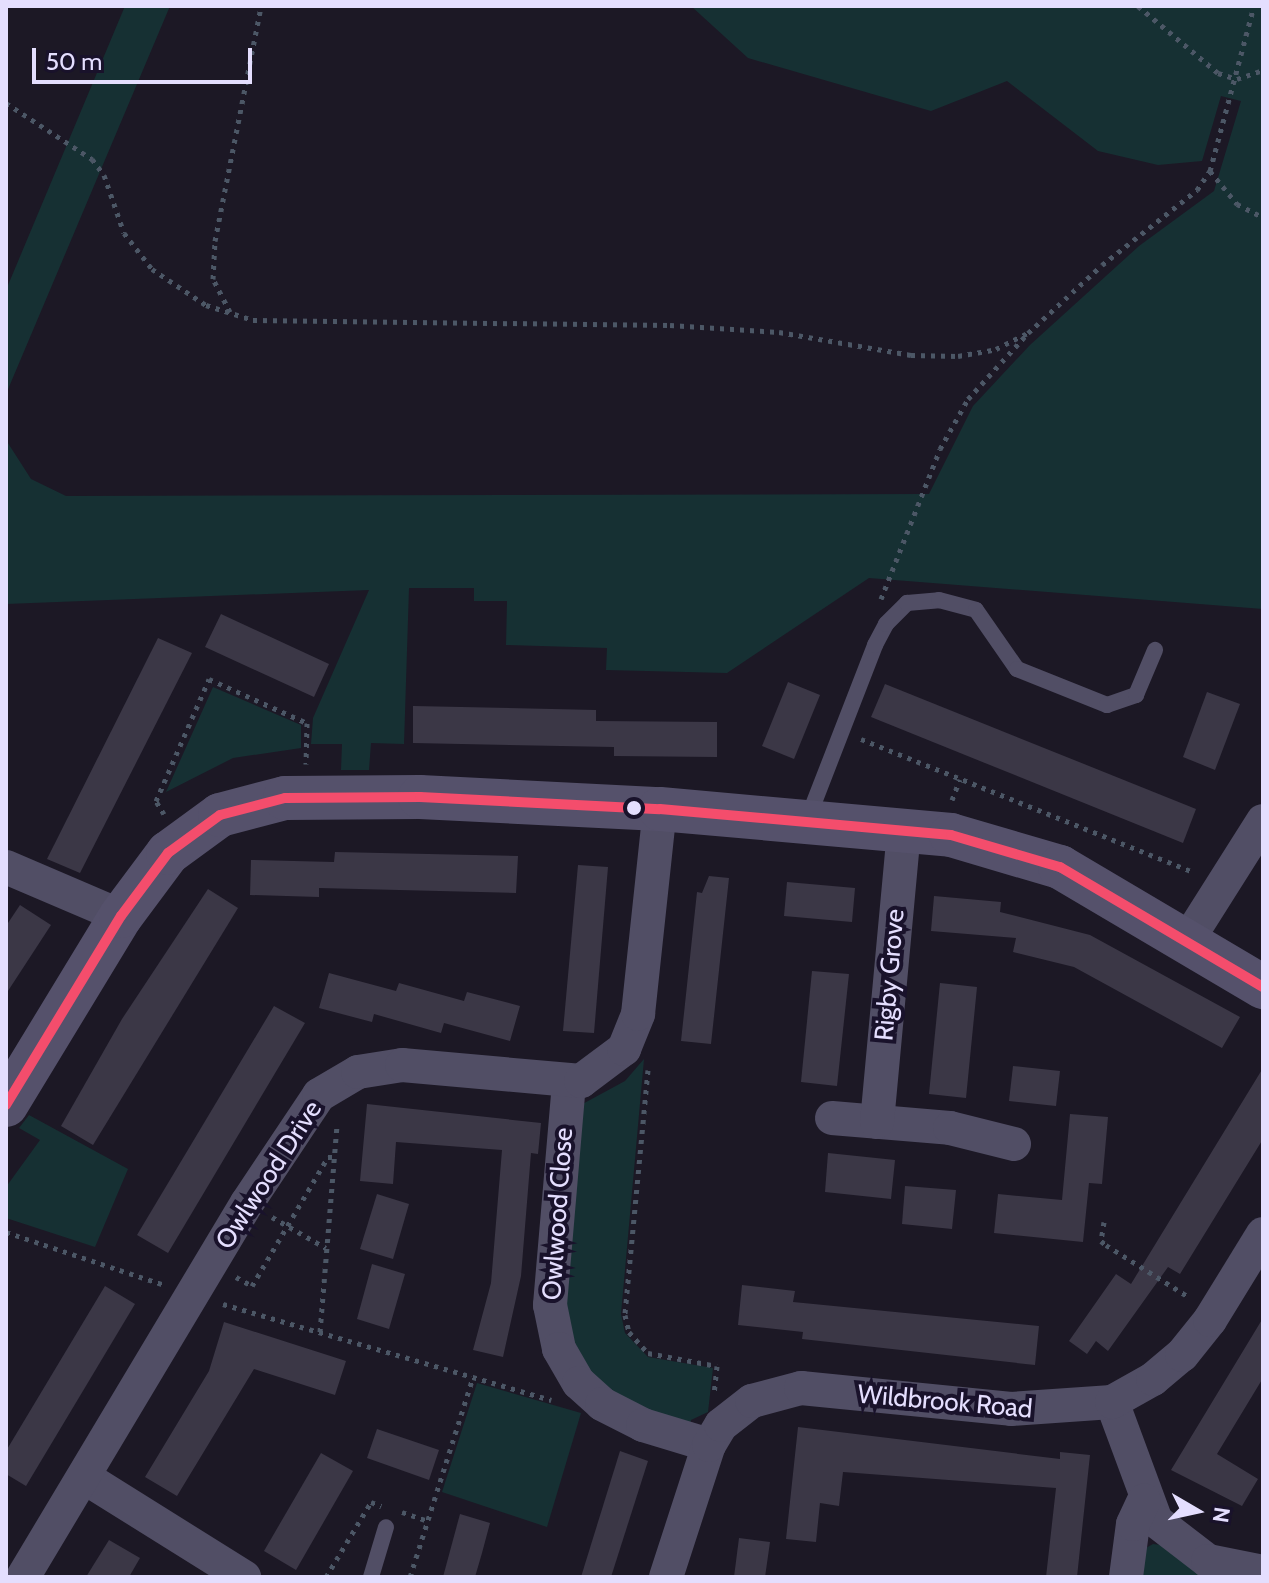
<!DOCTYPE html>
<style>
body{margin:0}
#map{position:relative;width:1269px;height:1583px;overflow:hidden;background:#1c1825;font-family:Cabin,sans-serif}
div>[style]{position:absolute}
.green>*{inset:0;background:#163033}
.building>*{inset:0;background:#3b3746}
.path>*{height:5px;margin-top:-2.5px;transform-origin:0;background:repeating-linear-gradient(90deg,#4c5766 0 4px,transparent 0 10px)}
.lane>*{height:16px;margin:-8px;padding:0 8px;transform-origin:8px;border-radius:8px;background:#514e65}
.street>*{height:34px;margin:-17px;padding:0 17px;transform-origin:17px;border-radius:17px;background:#514e65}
.secondary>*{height:44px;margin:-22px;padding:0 22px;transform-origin:22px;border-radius:22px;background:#55516b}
.bus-1>*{height:10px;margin:-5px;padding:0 5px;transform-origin:5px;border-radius:5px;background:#f44d6c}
.dots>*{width:22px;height:22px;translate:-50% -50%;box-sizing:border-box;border:4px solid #19122b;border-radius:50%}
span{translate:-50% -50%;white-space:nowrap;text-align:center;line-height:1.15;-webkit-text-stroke:8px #19122b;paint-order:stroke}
.street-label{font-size:26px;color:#e4defe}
.frame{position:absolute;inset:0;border:8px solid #e4defe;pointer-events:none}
.north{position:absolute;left:1157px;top:1471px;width:80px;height:80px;-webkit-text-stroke:6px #19122b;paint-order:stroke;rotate:99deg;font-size:22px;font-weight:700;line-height:32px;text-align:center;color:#e4defe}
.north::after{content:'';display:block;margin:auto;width:28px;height:36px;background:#e4defe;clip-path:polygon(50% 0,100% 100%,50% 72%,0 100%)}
.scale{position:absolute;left:32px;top:48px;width:220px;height:36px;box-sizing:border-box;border:4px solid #e4defe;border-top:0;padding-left:10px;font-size:24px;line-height:28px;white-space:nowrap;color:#e4defe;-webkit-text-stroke:6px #19122b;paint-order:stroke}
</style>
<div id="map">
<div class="green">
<i style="clip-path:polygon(125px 6px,170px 6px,6px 394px,6px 290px)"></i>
<i style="clip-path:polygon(691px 6px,1263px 6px,1263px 609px,869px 578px,727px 673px,606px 670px,607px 648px,506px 645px,507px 601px,474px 601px,474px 588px,409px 588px,404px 744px,371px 743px,369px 770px,341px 770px,342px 744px,311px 744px,313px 718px,369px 590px,6px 604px,6px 440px,31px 479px,66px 496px,929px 494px,973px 406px,1030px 345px,1139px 246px,1214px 191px,1241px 101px,1221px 96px,1202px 161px,1158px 165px,1098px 151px,1007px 81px,931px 111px,748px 58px)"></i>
<i style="clip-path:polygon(213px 687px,301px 725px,301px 748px,233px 758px,166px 792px)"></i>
<i style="clip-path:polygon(644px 1059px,621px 1314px,625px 1333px,648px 1357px,713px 1368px,708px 1412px,691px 1420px,690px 1428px,598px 1387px,563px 1325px,577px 1107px,625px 1081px)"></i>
<i style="clip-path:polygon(29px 1115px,128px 1169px,95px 1247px,6px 1218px,6px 1187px,40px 1140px,19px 1128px)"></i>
<i style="clip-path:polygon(477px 1383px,581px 1413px,547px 1527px,442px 1492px)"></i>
<i style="clip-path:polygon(1153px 1544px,1161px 1545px,1213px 1577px,1139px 1577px,1144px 1549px)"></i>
</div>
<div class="building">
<i style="clip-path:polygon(221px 614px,329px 664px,314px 697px,205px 647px)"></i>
<i style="clip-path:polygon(158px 638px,192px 653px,80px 873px,47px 859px)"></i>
<i style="clip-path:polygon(788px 682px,820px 695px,794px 759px,762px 746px)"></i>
<i style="clip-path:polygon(885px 684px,1196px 809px,1183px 843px,871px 717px)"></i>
<i style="clip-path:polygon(1207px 692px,1240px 704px,1215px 770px,1183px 757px)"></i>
<i style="clip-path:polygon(413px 706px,596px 710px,596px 721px,717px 722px,717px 757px,614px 756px,614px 747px,413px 743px)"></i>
<i style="clip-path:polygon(335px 852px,518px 856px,516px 893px,319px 888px,319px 897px,250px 895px,251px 860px,334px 862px)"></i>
<i style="clip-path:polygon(578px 865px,608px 867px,594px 1033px,563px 1031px)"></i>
<i style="clip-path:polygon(709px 876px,729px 878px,711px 1044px,681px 1041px,697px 892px,702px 893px)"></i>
<i style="clip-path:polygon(787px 882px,855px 888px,852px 922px,784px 916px)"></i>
<i style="clip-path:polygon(208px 889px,238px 908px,93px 1145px,61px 1126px,122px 1019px)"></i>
<i style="clip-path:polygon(934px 896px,1001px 902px,1000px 912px,1090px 935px,1240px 1017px,1222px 1048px,1074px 967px,1013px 952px,1016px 938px,931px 931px)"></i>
<i style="clip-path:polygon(20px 905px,51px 925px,6px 994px,6px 926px)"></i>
<i style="clip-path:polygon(812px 971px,849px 974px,837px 1086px,801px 1082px)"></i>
<i style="clip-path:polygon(329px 973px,396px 991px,399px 983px,464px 1001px,467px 992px,520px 1006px,510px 1041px,444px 1023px,441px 1033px,374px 1014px,372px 1022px,319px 1008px)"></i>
<i style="clip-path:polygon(940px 983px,977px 987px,966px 1098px,929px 1094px)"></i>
<i style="clip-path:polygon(274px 1006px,305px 1023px,168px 1253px,137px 1235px)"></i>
<i style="clip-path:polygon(1013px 1066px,1060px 1071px,1056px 1106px,1009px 1101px)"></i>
<i style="clip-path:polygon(1263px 1068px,1263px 1139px,1180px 1274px,1168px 1267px,1108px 1351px,1096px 1341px,1087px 1354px,1069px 1341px,1116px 1274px,1131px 1284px)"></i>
<i style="clip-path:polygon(367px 1104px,541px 1123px,538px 1154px,531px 1153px,521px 1276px,503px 1357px,473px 1350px,491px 1283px,502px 1150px,396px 1142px,393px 1184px,360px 1181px)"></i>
<i style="clip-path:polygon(1070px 1114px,1108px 1117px,1102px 1184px,1089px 1183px,1083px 1242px,994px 1233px,998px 1194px,1062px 1200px)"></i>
<i style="clip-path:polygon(828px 1153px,895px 1160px,891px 1199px,825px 1192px)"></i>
<i style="clip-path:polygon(905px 1186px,956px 1190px,952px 1229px,902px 1224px)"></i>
<i style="clip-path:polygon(377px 1194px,409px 1204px,393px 1259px,360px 1249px)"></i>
<i style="clip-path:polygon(372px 1264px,405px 1274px,389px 1329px,357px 1319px)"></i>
<i style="clip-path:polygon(742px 1285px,795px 1291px,793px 1302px,1039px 1326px,1035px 1365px,802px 1339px,803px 1332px,738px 1325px)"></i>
<i style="clip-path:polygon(105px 1286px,135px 1304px,26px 1486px,6px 1474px,6px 1451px)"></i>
<i style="clip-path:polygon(1263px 1318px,1263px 1378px,1217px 1454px,1258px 1479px,1242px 1506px,1171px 1470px)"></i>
<i style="clip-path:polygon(224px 1322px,346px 1361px,335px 1395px,254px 1369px,177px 1496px,145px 1477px,209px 1371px)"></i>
<i style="clip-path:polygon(798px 1427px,1060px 1459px,1060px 1452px,1090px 1455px,1077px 1577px,1046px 1577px,1056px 1488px,843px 1472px,839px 1506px,820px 1503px,816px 1542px,786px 1539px)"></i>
<i style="clip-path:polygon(377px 1429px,439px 1450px,429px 1480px,367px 1458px)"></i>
<i style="clip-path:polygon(620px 1451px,648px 1461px,611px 1577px,581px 1577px)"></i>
<i style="clip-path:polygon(321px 1453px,353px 1471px,296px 1570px,264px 1551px)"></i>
<i style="clip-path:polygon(460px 1514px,490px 1523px,482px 1553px,475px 1577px,443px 1577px)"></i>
<i style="clip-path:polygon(739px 1538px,770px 1542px,765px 1577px,734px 1577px)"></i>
<i style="clip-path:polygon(109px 1540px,140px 1558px,129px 1577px,86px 1577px)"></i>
</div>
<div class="path">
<i style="left:1138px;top:6px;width:104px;rotate:39.9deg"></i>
<i style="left:1218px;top:73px;width:20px;rotate:18deg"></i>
<i style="left:1237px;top:79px;width:28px;rotate:-19deg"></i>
<i style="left:6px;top:103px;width:103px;rotate:33.1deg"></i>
<i style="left:92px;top:159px;width:20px;rotate:53deg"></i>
<i style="left:104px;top:175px;width:61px;rotate:71deg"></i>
<i style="left:124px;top:233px;width:46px;rotate:52.1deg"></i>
<i style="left:152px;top:269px;width:65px;rotate:33.7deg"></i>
<i style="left:206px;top:305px;width:49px;rotate:17.7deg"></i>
<i style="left:253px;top:320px;width:417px;rotate:0.7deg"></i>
<i style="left:670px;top:325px;width:109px;rotate:3.7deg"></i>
<i style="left:779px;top:332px;width:134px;rotate:9.9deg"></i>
<i style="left:911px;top:355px;width:47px;rotate:1.2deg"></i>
<i style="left:958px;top:356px;width:39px;rotate:-10deg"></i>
<i style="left:996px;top:349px;width:36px;rotate:-27deg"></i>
<i style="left:1210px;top:171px;width:43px;rotate:50.7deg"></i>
<i style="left:1237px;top:204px;width:29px;rotate:27deg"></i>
<i style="left:230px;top:312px;width:37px;rotate:-117deg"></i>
<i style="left:213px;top:279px;width:38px;rotate:-87deg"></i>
<i style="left:215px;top:241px;width:239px;rotate:-78.9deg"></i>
<i style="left:881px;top:599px;width:161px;rotate:-68.5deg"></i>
<i style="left:940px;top:449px;width:57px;rotate:-60.8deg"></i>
<i style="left:968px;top:399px;width:89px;rotate:-47.7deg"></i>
<i style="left:1028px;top:333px;width:100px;rotate:-42.6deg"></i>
<i style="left:1102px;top:265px;width:121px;rotate:-38.3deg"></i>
<i style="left:1197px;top:190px;width:23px;rotate:-56deg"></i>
<i style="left:1210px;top:171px;width:171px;rotate:-75.1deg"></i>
<i style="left:861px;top:739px;width:358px;rotate:21.8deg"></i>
<i style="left:952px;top:800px;width:22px;rotate:-69deg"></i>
<i style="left:164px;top:814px;width:15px;rotate:-122deg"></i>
<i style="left:156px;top:801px;width:133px;rotate:-66.5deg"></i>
<i style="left:209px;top:679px;width:107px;rotate:24.2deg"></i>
<i style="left:307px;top:723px;width:41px;rotate:91.4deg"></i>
<i style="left:648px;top:1070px;width:246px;rotate:95.4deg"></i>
<i style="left:625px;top:1315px;width:17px;rotate:77deg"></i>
<i style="left:629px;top:1332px;width:28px;rotate:48deg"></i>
<i style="left:648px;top:1353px;width:70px;rotate:10.7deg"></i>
<i style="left:717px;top:1366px;width:27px;rotate:96deg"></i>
<i style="left:272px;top:1217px;width:62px;rotate:29.9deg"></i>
<i style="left:1104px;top:1222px;width:19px;rotate:99deg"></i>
<i style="left:1101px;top:1241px;width:6px;rotate:39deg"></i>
<i style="left:1106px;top:1245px;width:98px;rotate:32.1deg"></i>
<i style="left:6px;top:1232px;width:167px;rotate:18.5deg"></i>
<i style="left:236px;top:1277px;width:18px;rotate:29deg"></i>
<i style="left:252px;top:1286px;width:150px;rotate:-59.5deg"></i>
<i style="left:328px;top:1157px;width:6px"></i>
<i style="left:223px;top:1304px;width:342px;rotate:16.3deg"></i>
<i style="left:320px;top:1332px;width:207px;rotate:-85.3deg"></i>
<i style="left:402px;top:1512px;width:28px;rotate:19deg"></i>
<i style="left:326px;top:1577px;width:87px;rotate:-59deg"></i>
<i style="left:371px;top:1502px;width:11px;rotate:22deg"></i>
<i style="left:410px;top:1577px;width:210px;rotate:-72.5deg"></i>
</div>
<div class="lane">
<i style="left:808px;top:818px;width:186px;rotate:-68.8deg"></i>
<i style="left:875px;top:645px;width:24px;rotate:-62deg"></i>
<i style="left:886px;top:624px;width:30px;rotate:-45deg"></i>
<i style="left:907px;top:603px;width:32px;rotate:-5deg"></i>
<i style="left:939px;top:600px;width:38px;rotate:15deg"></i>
<i style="left:976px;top:610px;width:72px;rotate:55.2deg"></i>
<i style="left:1017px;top:669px;width:97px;rotate:21.8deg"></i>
<i style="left:1107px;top:705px;width:31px;rotate:-19deg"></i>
<i style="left:1136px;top:695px;width:49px;rotate:-67.1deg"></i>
<i style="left:371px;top:1577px;width:52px;rotate:-73.3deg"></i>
</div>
<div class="street">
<i style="left:6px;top:867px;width:125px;rotate:23.1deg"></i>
<i style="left:1187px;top:941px;width:142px;rotate:-57.7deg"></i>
<i style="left:569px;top:1083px;width:223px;rotate:94.9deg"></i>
<i style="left:550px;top:1305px;width:45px;rotate:78.4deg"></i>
<i style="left:559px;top:1349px;width:39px;rotate:60deg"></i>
<i style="left:579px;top:1383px;width:31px;rotate:42deg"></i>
<i style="left:602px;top:1404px;width:46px;rotate:27.1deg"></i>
<i style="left:643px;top:1425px;width:69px;rotate:16.9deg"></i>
<i style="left:832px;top:1118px;width:118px;rotate:4.8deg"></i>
<i style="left:950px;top:1128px;width:66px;rotate:14deg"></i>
<i style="left:877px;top:1122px;width:294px;rotate:-84.7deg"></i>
<i style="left:1112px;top:1402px;width:127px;rotate:69.7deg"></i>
<i style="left:1156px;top:1521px;width:66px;rotate:37.6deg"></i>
<i style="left:1208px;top:1561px;width:56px;rotate:11.3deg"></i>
<i style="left:84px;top:1477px;width:189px;rotate:32deg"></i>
<i style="left:23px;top:1577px;width:436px;rotate:-59.1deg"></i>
<i style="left:247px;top:1203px;width:130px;rotate:-56.3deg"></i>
<i style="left:319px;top:1095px;width:45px;rotate:-30.5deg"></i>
<i style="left:358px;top:1072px;width:45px;rotate:-9deg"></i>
<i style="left:402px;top:1065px;width:180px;rotate:5.1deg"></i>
<i style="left:581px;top:1081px;width:54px;rotate:-36.7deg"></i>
<i style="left:624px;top:1049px;width:38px;rotate:-68deg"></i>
<i style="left:638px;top:1014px;width:206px;rotate:-83.9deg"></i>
<i style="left:666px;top:1577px;width:139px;rotate:-72deg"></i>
<i style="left:709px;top:1445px;width:23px;rotate:-59deg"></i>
<i style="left:721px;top:1425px;width:39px;rotate:-38deg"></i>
<i style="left:752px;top:1401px;width:51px;rotate:-14.9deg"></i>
<i style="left:801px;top:1388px;width:211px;rotate:5.7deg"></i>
<i style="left:1011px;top:1409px;width:101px;rotate:-4deg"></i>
<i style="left:1112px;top:1402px;width:47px;rotate:-29.3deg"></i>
<i style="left:1153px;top:1379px;width:38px;rotate:-40deg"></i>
<i style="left:1182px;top:1355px;width:45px;rotate:-51.3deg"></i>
<i style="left:1210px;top:1320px;width:101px;rotate:-58.4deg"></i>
<i style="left:1126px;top:1577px;width:53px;rotate:-82.5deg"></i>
<i style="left:1133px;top:1524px;width:26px;rotate:-65deg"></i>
</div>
<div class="secondary">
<i style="left:6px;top:1105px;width:221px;rotate:-58.7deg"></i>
<i style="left:121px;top:916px;width:79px;rotate:-53.3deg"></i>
<i style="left:168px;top:853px;width:64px;rotate:-36.2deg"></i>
<i style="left:220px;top:815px;width:67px;rotate:-14.7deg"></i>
<i style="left:285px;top:798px;width:135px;rotate:-0.4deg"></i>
<i style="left:420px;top:797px;width:240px;rotate:2.9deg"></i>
<i style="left:660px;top:809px;width:292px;rotate:5.1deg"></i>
<i style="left:951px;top:835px;width:114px;rotate:16.4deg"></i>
<i style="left:1060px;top:867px;width:236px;rotate:30.6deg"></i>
</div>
<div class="bus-1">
<i style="left:6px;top:1105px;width:221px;rotate:-58.7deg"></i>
<i style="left:121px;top:916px;width:79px;rotate:-53.3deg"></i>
<i style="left:168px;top:853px;width:64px;rotate:-36.2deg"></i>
<i style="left:220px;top:815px;width:67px;rotate:-14.7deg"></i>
<i style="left:285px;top:798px;width:135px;rotate:-0.4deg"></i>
<i style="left:420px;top:797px;width:240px;rotate:2.9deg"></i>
<i style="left:660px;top:809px;width:292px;rotate:5.1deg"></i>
<i style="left:951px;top:835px;width:114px;rotate:16.4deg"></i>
<i style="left:1060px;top:867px;width:236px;rotate:30.6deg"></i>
</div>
<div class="dots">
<i style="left:634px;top:808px;background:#e4defe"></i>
</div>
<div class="street-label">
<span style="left:890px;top:975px;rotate:-85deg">Rigby Grove</span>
<span style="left:269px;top:1175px;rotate:-57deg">Owlwood Drive</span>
<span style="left:558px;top:1214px;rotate:-86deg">Owlwood Close</span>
<span style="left:945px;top:1402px;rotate:5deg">Wildbrook Road</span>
</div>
<div class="frame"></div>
<div class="north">N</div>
<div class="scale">50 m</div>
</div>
